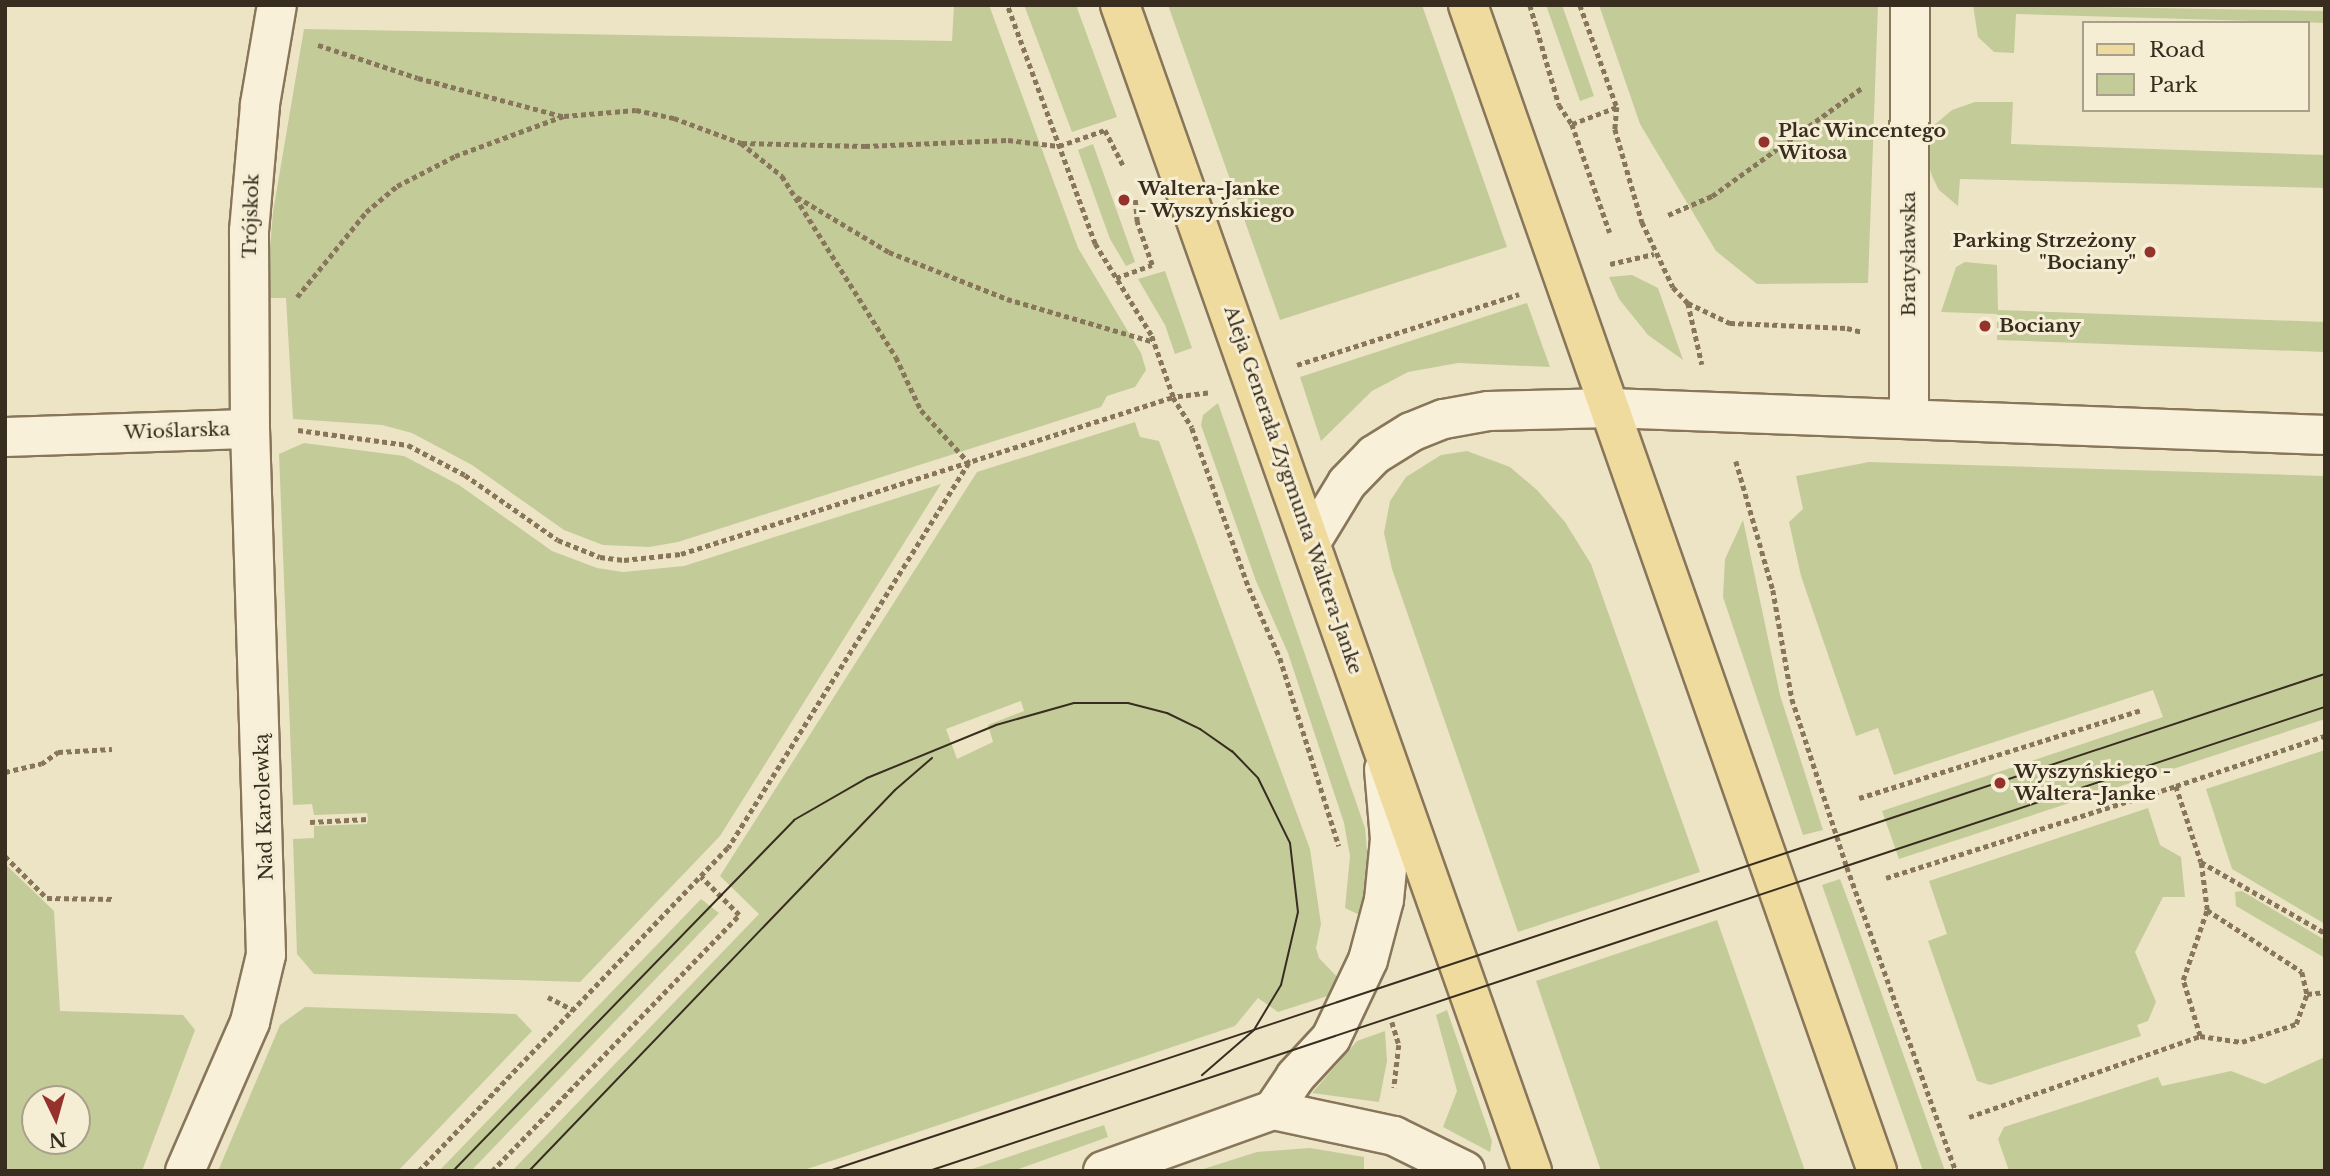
<!DOCTYPE html>
<meta charset="utf-8">
<style>
body{margin:0}
#map{position:relative;width:2330px;height:1176px;overflow:hidden;background:#ede4c5;font-family:"Libre Baskerville",serif}
div>[style]{position:absolute}
.green>*{inset:0;background:#c3cb99}
.path>*{height:4.5px;margin-top:-2.25px;transform-origin:0;background:repeating-linear-gradient(90deg,#88765b 0 5px,transparent 0 8.5px)}
.roads{filter:drop-shadow(2px 0 #88765b) drop-shadow(-2px 0 #88765b) drop-shadow(0 2px #88765b) drop-shadow(0 -2px #88765b)}
.minor>*{height:38px;margin:-19px;padding:0 19px;transform-origin:19px;border-radius:19px;background:#f8f0d8}
.major>*{height:38px;margin:-19px;padding:0 19px;transform-origin:19px;border-radius:19px;background:#f0db9e}
.tram>*{height:2px;margin:-1px;padding:0 1px;transform-origin:1px;border-radius:1px;background:#382d1f}
.dots>*{width:19px;height:19px;translate:-50% -50%;box-sizing:border-box;border:4px solid #f5edd4;border-radius:50%}
span{translate:-50% -50%;white-space:nowrap;text-align:center;line-height:1.15;-webkit-text-stroke:6px #f5edd4;paint-order:stroke}
.poi-label{font-size:19px;color:#382d1f;font-weight:700}
.left{translate:0 -50%;text-align:left}
.right{translate:-100% -50%;text-align:right}
.street-label{font-size:19px;color:#382d1f}
.frame{position:absolute;inset:0;border:7px solid #382d1f;pointer-events:none}
.legend{position:absolute;left:2082px;top:21px;width:228px;height:91px;box-sizing:border-box;background:#f5edd4;border:2px solid #a9a08c;margin:0;padding:9px 12px;list-style:none;font-size:21px;color:#382d1f}
.legend li{display:flex;align-items:center;gap:14px;height:35px}
.legend b{width:35px;border:2px solid #a9a08c}
.north{position:absolute;left:21px;top:1085px;width:70px;height:70px;box-sizing:border-box;background:#f5edd4;border:2px solid #a9a08c;border-radius:50%;rotate:175deg;font-size:19px;font-weight:700;line-height:28px;text-align:center;color:#382d1f}
.north::after{content:'';display:block;margin:auto;width:24px;height:32px;background:#96322c;clip-path:polygon(50% 0,100% 100%,50% 72%,0 100%)}
</style>
<div id="map">
<div class="green">
<i style="clip-path:polygon(954px 5px,989px 5px,1078px 248px,1141px 353px,1146px 370px,1135px 387px,1107px 396px,1101px 407px,678px 542px,649px 547px,603px 545px,564px 530px,472px 465px,412px 433px,382px 425px,293px 419px,286px 298px,270px 298px,269px 260px,273px 212px,304px 29px,952px 41px)"></i>
<i style="clip-path:polygon(1024px 5px,1076px 5px,1117px 117px,1072px 132px)"></i>
<i style="clip-path:polygon(1168px 5px,1422px 5px,1507px 247px,1280px 320px)"></i>
<i style="clip-path:polygon(1546px 5px,1562px 5px,1594px 96px,1580px 101px)"></i>
<i style="clip-path:polygon(1599px 5px,1878px 5px,1868px 283px,1757px 284px,1716px 251px,1640px 124px)"></i>
<i style="clip-path:polygon(1973px 5px,2325px 11px,2325px 23px,2016px 14px,2014px 53px,1994px 52px,1978px 37px)"></i>
<i style="clip-path:polygon(1975px 102px,2013px 102px,2011px 144px,2325px 155px,2325px 188px,1960px 179px,1958px 206px,1939px 190px,1932px 176px,1926px 156px,1927px 131px,1952px 110px)"></i>
<i style="clip-path:polygon(1093px 144px,1135px 262px,1126px 266px,1110px 239px,1078px 150px)"></i>
<i style="clip-path:polygon(1965px 262px,1997px 265px,1998px 310px,2325px 322px,2325px 352px,1997px 340px,1997px 314px,1941px 312px,1956px 267px)"></i>
<i style="clip-path:polygon(1165px 271px,1192px 348px,1175px 354px,1165px 325px,1138px 279px)"></i>
<i style="clip-path:polygon(1632px 275px,1658px 288px,1683px 360px,1648px 335px,1619px 299px,1609px 277px)"></i>
<i style="clip-path:polygon(1527px 303px,1550px 367px,1458px 363px,1408px 372px,1372px 391px,1321px 441px,1300px 377px)"></i>
<i style="clip-path:polygon(1218px 403px,1365px 828px,1369px 873px,1364px 917px,1345px 908px,1350px 856px,1344px 823px,1288px 653px,1256px 581px,1201px 425px,1203px 415px)"></i>
<i style="clip-path:polygon(evenodd,1135px 422px,1140px 437px,1159px 441px,1310px 849px,1321px 924px,1316px 948px,1319px 958px,1342px 982px,1337px 993px,1278px 1012px,1258px 998px,1235px 1026px,801px 1171px,512px 1171px,759px 914px,720px 876px,977px 472px,1135px 422px,1021px 701px,1024px 711px,988px 725px,993px 742px,957px 759px,946px 729px,1021px 701px)"></i>
<i style="clip-path:polygon(304px 443px,404px 456px,459px 485px,552px 551px,597px 568px,623px 572px,684px 566px,941px 484px,720px 836px,580px 982px,314px 974px,297px 954px,293px 839px,314px 838px,314px 826px,367px 824px,368px 819px,367px 813px,314px 815px,312px 804px,293px 805px,279px 454px)"></i>
<i style="clip-path:polygon(1467px 451px,1510px 467px,1537px 490px,1565px 522px,1591px 564px,1700px 872px,1518px 932px,1392px 569px,1384px 533px,1390px 501px,1406px 477px,1441px 455px)"></i>
<i style="clip-path:polygon(1869px 462px,2325px 476px,2325px 719px,1899px 859px,1882px 811px,2163px 717px,2153px 690px,1894px 775px,1878px 728px,1856px 736px,1801px 576px,1789px 522px,1803px 509px,1796px 476px)"></i>
<i style="clip-path:polygon(1743px 520px,1780px 695px,1823px 830px,1803px 835px,1723px 597px,1725px 559px)"></i>
<i style="clip-path:polygon(2325px 750px,2325px 924px,2232px 869px,2206px 789px)"></i>
<i style="clip-path:polygon(2148px 808px,2160px 845px,2181px 857px,2185px 897px,2163px 897px,2135px 952px,2156px 1002px,2148px 1021px,2137px 1025px,2141px 1036px,1990px 1085px,1977px 1081px,1928px 941px,1947px 934px,1929px 881px)"></i>
<i style="clip-path:polygon(evenodd,5px 864px,54px 911px,60px 1011px,183px 1015px,195px 1030px,142px 1171px,5px 1171px,5px 864px,35px 1099px,77px 1099px,77px 1141px,35px 1141px,35px 1099px)"></i>
<i style="clip-path:polygon(1840px 879px,1852px 911px,1945px 1171px,1923px 1171px,1822px 885px)"></i>
<i style="clip-path:polygon(2242px 891px,2325px 940px,2325px 958px,2236px 906px,2235px 892px)"></i>
<i style="clip-path:polygon(701px 899px,719px 913px,471px 1171px,439px 1171px)"></i>
<i style="clip-path:polygon(1717px 920px,1805px 1171px,1601px 1171px,1536px 981px)"></i>
<i style="clip-path:polygon(305px 1007px,516px 1014px,532px 1031px,398px 1171px,218px 1171px,280px 1025px)"></i>
<i style="clip-path:polygon(1447px 1010px,1492px 1141px,1490px 1152px,1443px 1127px,1457px 1091px,1436px 1015px)"></i>
<i style="clip-path:polygon(1385px 1031px,1387px 1061px,1379px 1102px,1312px 1093px,1357px 1041px)"></i>
<i style="clip-path:polygon(2325px 1057px,2325px 1171px,2009px 1171px,1998px 1139px,2004px 1127px,2158px 1077px,2162px 1086px,2231px 1071px,2265px 1084px)"></i>
<i style="clip-path:polygon(1104px 1125px,1108px 1137px,1013px 1171px,966px 1171px)"></i>
<i style="clip-path:polygon(1310px 1148px,1364px 1157px,1364px 1171px,1197px 1171px,1257px 1152px)"></i>
</div>
<div class="path">
<i style="left:1530px;top:5px;width:104px;rotate:73.8deg"></i>
<i style="left:1559px;top:105px;width:23px;rotate:56deg"></i>
<i style="left:1572px;top:124px;width:115px;rotate:70.8deg"></i>
<i style="left:1580px;top:5px;width:109px;rotate:70.1deg"></i>
<i style="left:1617px;top:107px;width:22px;rotate:95deg"></i>
<i style="left:1615px;top:129px;width:97px;rotate:73.8deg"></i>
<i style="left:1642px;top:222px;width:72px;rotate:64.5deg"></i>
<i style="left:1673px;top:287px;width:22px;rotate:47deg"></i>
<i style="left:1688px;top:303px;width:47px;rotate:25.5deg"></i>
<i style="left:1730px;top:323px;width:117px;rotate:2.4deg"></i>
<i style="left:1847px;top:328px;width:16px;rotate:15deg"></i>
<i style="left:318px;top:45px;width:105px;rotate:18.3deg"></i>
<i style="left:418px;top:78px;width:149px;rotate:14.8deg"></i>
<i style="left:1572px;top:124px;width:48px;rotate:-20.7deg"></i>
<i style="left:742px;top:143px;width:123px;rotate:1.4deg"></i>
<i style="left:865px;top:146px;width:143px;rotate:-2.4deg"></i>
<i style="left:1008px;top:140px;width:51px;rotate:6.7deg"></i>
<i style="left:1059px;top:146px;width:49px;rotate:-19.2deg"></i>
<i style="left:1105px;top:130px;width:42px;rotate:62.8deg"></i>
<i style="left:797px;top:197px;width:107px;rotate:30.9deg"></i>
<i style="left:889px;top:252px;width:127px;rotate:21.7deg"></i>
<i style="left:1007px;top:299px;width:153px;rotate:16.3deg"></i>
<i style="left:1668px;top:215px;width:48px;rotate:-23.4deg"></i>
<i style="left:1712px;top:196px;width:186px;rotate:-35.8deg"></i>
<i style="left:1610px;top:264px;width:45px;rotate:-12.8deg"></i>
<i style="left:1116px;top:278px;width:38px;rotate:-20deg"></i>
<i style="left:1152px;top:265px;width:46px;rotate:-109.2deg"></i>
<i style="left:1137px;top:222px;width:24px;rotate:-95deg"></i>
<i style="left:297px;top:297px;width:109px;rotate:-50.9deg"></i>
<i style="left:366px;top:212px;width:40px;rotate:-40deg"></i>
<i style="left:397px;top:186px;width:65px;rotate:-27.3deg"></i>
<i style="left:455px;top:156px;width:116px;rotate:-20.2deg"></i>
<i style="left:564px;top:116px;width:72px;rotate:-4.8deg"></i>
<i style="left:636px;top:110px;width:39px;rotate:12deg"></i>
<i style="left:674px;top:118px;width:72px;rotate:20.5deg"></i>
<i style="left:741px;top:143px;width:53px;rotate:38.8deg"></i>
<i style="left:782px;top:176px;width:214px;rotate:57.8deg"></i>
<i style="left:896px;top:357px;width:59px;rotate:64.7deg"></i>
<i style="left:921px;top:410px;width:72px;rotate:47.8deg"></i>
<i style="left:969px;top:463px;width:454px;rotate:122deg"></i>
<i style="left:728px;top:848px;width:447px;rotate:133.7deg"></i>
<i style="left:1688px;top:303px;width:63px;rotate:77.1deg"></i>
<i style="left:1297px;top:365px;width:233px;rotate:-17.7deg"></i>
<i style="left:1208px;top:393px;width:35px;rotate:173deg"></i>
<i style="left:1173px;top:397px;width:36px;rotate:58deg"></i>
<i style="left:1192px;top:428px;width:170px;rotate:70.4deg"></i>
<i style="left:1249px;top:588px;width:77px;rotate:66.1deg"></i>
<i style="left:1280px;top:658px;width:197px;rotate:72.6deg"></i>
<i style="left:298px;top:430px;width:111px;rotate:7.8deg"></i>
<i style="left:408px;top:445px;width:64px;rotate:27.8deg"></i>
<i style="left:465px;top:475px;width:113px;rotate:35deg"></i>
<i style="left:558px;top:540px;width:45px;rotate:22deg"></i>
<i style="left:600px;top:557px;width:24px;rotate:7deg"></i>
<i style="left:624px;top:560px;width:57px;rotate:-6deg"></i>
<i style="left:681px;top:554px;width:516px;rotate:-17.7deg"></i>
<i style="left:1173px;top:397px;width:66px;rotate:-109.5deg"></i>
<i style="left:1151px;top:335px;width:107px;rotate:-121.6deg"></i>
<i style="left:1095px;top:244px;width:255px;rotate:-110.2deg"></i>
<i style="left:1736px;top:461px;width:134px;rotate:74deg"></i>
<i style="left:1773px;top:590px;width:111px;rotate:80.1deg"></i>
<i style="left:1792px;top:699px;width:177px;rotate:71.9deg"></i>
<i style="left:1847px;top:867px;width:323px;rotate:70.3deg"></i>
<i style="left:5px;top:772px;width:37px;rotate:-13deg"></i>
<i style="left:41px;top:764px;width:21px;rotate:-35deg"></i>
<i style="left:58px;top:752px;width:54px;rotate:-3.2deg"></i>
<i style="left:2176px;top:786px;width:157px;rotate:-18.6deg"></i>
<i style="left:1859px;top:798px;width:296px;rotate:-17.3deg"></i>
<i style="left:310px;top:822px;width:58px;rotate:-3deg"></i>
<i style="left:5px;top:856px;width:59px;rotate:45deg"></i>
<i style="left:47px;top:898px;width:68px;rotate:0.8deg"></i>
<i style="left:1886px;top:878px;width:304px;rotate:-17.6deg"></i>
<i style="left:2176px;top:786px;width:80px;rotate:71.8deg"></i>
<i style="left:2201px;top:862px;width:143px;rotate:29.8deg"></i>
<i style="left:2207px;top:910px;width:113px;rotate:33.1deg"></i>
<i style="left:2302px;top:972px;width:23px;rotate:77deg"></i>
<i style="left:548px;top:997px;width:28px;rotate:27deg"></i>
<i style="left:1392px;top:1022px;width:24px;rotate:73deg"></i>
<i style="left:1399px;top:1045px;width:43px;rotate:96.6deg"></i>
<i style="left:2200px;top:1036px;width:59px;rotate:-106.9deg"></i>
<i style="left:2183px;top:980px;width:74px;rotate:-71.1deg"></i>
<i style="left:2207px;top:910px;width:48px;rotate:-97.1deg"></i>
<i style="left:1969px;top:1117px;width:245px;rotate:-19.3deg"></i>
<i style="left:2200px;top:1036px;width:42px;rotate:8.1deg"></i>
<i style="left:2242px;top:1042px;width:57px;rotate:-18.4deg"></i>
<i style="left:2296px;top:1024px;width:32px;rotate:-70deg"></i>
<i style="left:2307px;top:994px;width:18px;rotate:-6deg"></i>
<i style="left:492px;top:1171px;width:356px;rotate:-46deg"></i>
<i style="left:739px;top:915px;width:54px;rotate:-135deg"></i>
</div>
<div class="roads">
<div class="minor">
<i style="left:1909px;top:419px;width:414px;rotate:-89.9deg"></i>
<i style="left:5px;top:437px;width:245px;rotate:-1.9deg"></i>
<i style="left:1311px;top:542px;width:69px;rotate:-58.6deg"></i>
<i style="left:1347px;top:483px;width:39px;rotate:-46deg"></i>
<i style="left:1374px;top:455px;width:44px;rotate:-31.9deg"></i>
<i style="left:1411px;top:432px;width:35px;rotate:-22deg"></i>
<i style="left:1444px;top:419px;width:45px;rotate:-10.3deg"></i>
<i style="left:1488px;top:411px;width:122px;rotate:-1.4deg"></i>
<i style="left:1610px;top:408px;width:716px;rotate:2.16deg"></i>
<i style="left:1273px;top:1110px;width:40px;rotate:-56deg"></i>
<i style="left:1295px;top:1077px;width:53px;rotate:-47.3deg"></i>
<i style="left:1331px;top:1038px;width:86px;rotate:-64.6deg"></i>
<i style="left:1368px;top:960px;width:62px;rotate:-75.1deg"></i>
<i style="left:1384px;top:900px;width:61px;rotate:-84.4deg"></i>
<i style="left:1390px;top:839px;width:70px;rotate:-94.9deg"></i>
<i style="left:185px;top:1171px;width:163px;rotate:-66.4deg"></i>
<i style="left:250px;top:1022px;width:69px;rotate:-76.6deg"></i>
<i style="left:266px;top:955px;width:526px;rotate:-91.74deg"></i>
<i style="left:250px;top:429px;width:198px;rotate:-90.3deg"></i>
<i style="left:249px;top:231px;width:127px;rotate:-85deg"></i>
<i style="left:260px;top:104px;width:100px;rotate:-80.3deg"></i>
<i style="left:1103px;top:1171px;width:181px;rotate:-19.7deg"></i>
<i style="left:1273px;top:1110px;width:124px;rotate:12.1deg"></i>
<i style="left:1394px;top:1136px;width:79px;rotate:26.2deg"></i>
</div>
<div class="major">
<i style="left:1120px;top:5px;width:1237px;rotate:70.54deg"></i>
<i style="left:1468px;top:5px;width:1236px;rotate:70.67deg"></i>
</div>
</div>
<div class="tram">
<i style="left:453px;top:1171px;width:489px;rotate:-45.8deg"></i>
<i style="left:794px;top:820px;width:84px;rotate:-29.9deg"></i>
<i style="left:867px;top:778px;width:139px;rotate:-22.3deg"></i>
<i style="left:996px;top:725px;width:81px;rotate:-15.8deg"></i>
<i style="left:1074px;top:703px;width:54px"></i>
<i style="left:1128px;top:703px;width:40px;rotate:14.4deg"></i>
<i style="left:1167px;top:713px;width:37px;rotate:26deg"></i>
<i style="left:1200px;top:729px;width:39px;rotate:35deg"></i>
<i style="left:1232px;top:751px;width:37px;rotate:46deg"></i>
<i style="left:1258px;top:778px;width:72px;rotate:63.8deg"></i>
<i style="left:1290px;top:843px;width:69px;rotate:83.4deg"></i>
<i style="left:1298px;top:912px;width:75px;rotate:103.1deg"></i>
<i style="left:1281px;top:985px;width:52px;rotate:121deg"></i>
<i style="left:1254px;top:1030px;width:69px;rotate:139.1deg"></i>
<i style="left:529px;top:1171px;width:528px;rotate:-46.15deg"></i>
<i style="left:895px;top:790px;width:49px;rotate:-40.9deg"></i>
<i style="left:829px;top:1171px;width:1576px;rotate:-18.38deg"></i>
<i style="left:929px;top:1171px;width:1471px;rotate:-18.39deg"></i>
</div>
<div class="dots">
<i style="left:1764px;top:142px;background:#96322c"></i>
<i style="left:1124px;top:200px;background:#96322c"></i>
<i style="left:2150px;top:252px;background:#96322c"></i>
<i style="left:1985px;top:326px;background:#96322c"></i>
<i style="left:2000px;top:783px;background:#96322c"></i>
</div>
<div class="poi-label">
<span class="left" style="left:1778px;top:142px">Plac Wincentego<br>Witosa</span>
<span class="left" style="left:1138px;top:200px">Waltera-Janke<br>- Wyszyńskiego</span>
<span class="right" style="left:2136px;top:252px">Parking Strzeżony<br>"Bociany"</span>
<span class="left" style="left:1999px;top:326px">Bociany</span>
<span class="left" style="left:2014px;top:783px">Wyszyńskiego -<br>Waltera-Janke</span>
</div>
<div class="street-label">
<span style="left:251px;top:216px;rotate:-88deg">Trójskok</span>
<span style="left:1909px;top:254px;rotate:-90deg">Bratysławska</span>
<span style="left:177px;top:431px;rotate:-2deg">Wioślarska</span>
<span style="left:1293px;top:490px;rotate:71deg">Aleja Generała Zygmunta Waltera-Janke</span>
<span style="left:264px;top:807px;rotate:-92deg">Nad Karolewką</span>
</div>
<div class="frame"></div>
<ul class="legend">
<li><b style="height:9px;background:#f0db9e"></b>Road</li>
<li><b style="height:19px;background:#c3cb99"></b>Park</li>
</ul>
<div class="north">N</div>
</div>
